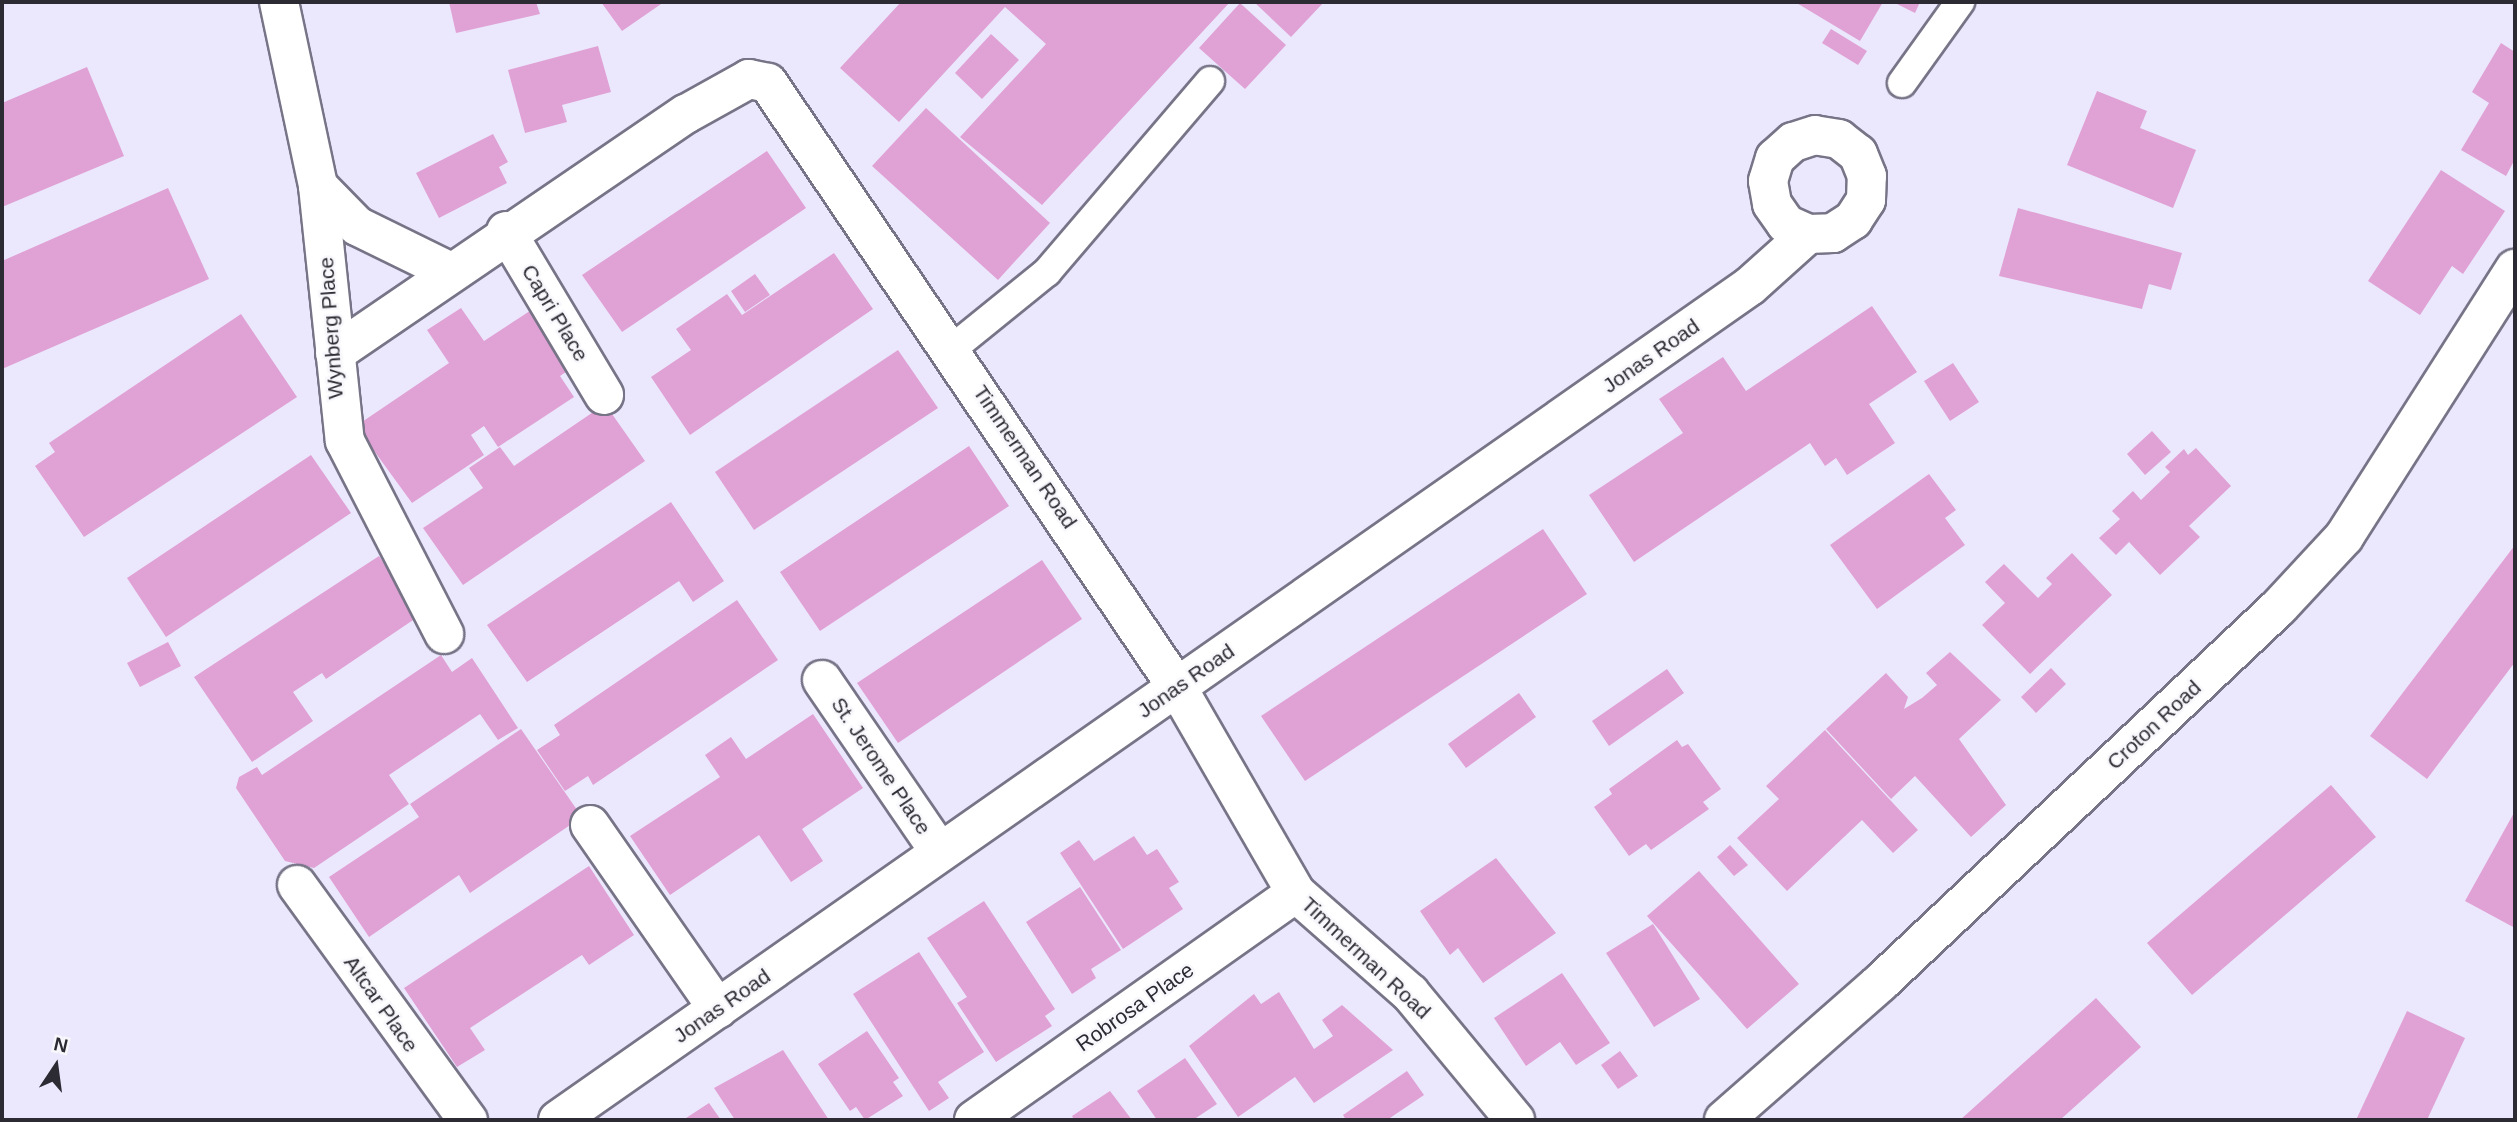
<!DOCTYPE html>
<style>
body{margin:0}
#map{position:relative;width:2517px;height:1122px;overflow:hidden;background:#ebe8fe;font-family:Helvetica,sans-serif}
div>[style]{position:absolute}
.building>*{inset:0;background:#e0a1d5}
.roads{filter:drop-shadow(2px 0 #777487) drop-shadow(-2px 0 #777487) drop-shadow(0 2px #777487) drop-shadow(0 -2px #777487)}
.service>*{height:28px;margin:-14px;padding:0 14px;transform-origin:14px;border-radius:14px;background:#fff}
.minor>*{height:38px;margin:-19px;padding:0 19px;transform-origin:19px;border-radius:19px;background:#fff}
span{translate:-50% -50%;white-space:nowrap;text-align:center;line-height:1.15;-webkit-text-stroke:5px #f8f8fc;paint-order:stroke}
.street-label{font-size:21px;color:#2c2b33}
.frame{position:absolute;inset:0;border:4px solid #2c2b33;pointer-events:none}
.north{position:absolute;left:21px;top:1031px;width:70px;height:70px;-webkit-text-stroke:5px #f8f8fc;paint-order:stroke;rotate:13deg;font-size:19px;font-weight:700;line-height:28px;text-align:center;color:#2c2b33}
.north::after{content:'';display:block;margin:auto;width:24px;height:32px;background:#2c2b33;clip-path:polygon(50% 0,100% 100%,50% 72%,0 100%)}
</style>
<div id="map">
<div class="building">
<i style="clip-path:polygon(449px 2px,536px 2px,540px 14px,456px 33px)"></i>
<i style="clip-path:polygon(601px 2px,664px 2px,622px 31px)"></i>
<i style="clip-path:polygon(901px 2px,1230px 2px,1042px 205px,960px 137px,1046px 44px,1005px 7px,899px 122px,840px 68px)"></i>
<i style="clip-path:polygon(1254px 2px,1324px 2px,1291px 37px)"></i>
<i style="clip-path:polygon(1795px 2px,1883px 2px,1860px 41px)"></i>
<i style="clip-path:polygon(1893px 2px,1920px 2px,1915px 13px)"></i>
<i style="clip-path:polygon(1240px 3px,1286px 45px,1245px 89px,1199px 48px)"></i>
<i style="clip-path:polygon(1831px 29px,1867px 51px,1858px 65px,1822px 43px)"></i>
<i style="clip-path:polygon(991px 34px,1019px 60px,982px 99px,955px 73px)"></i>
<i style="clip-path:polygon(2501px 43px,2515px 52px,2515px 159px,2506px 176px,2461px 150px,2489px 103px,2472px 92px)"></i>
<i style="clip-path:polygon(598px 46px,611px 92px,562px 105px,567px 122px,525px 133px,508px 70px)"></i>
<i style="clip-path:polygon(87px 67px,124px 156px,2px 207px,2px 103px)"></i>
<i style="clip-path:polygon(2097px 91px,2147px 111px,2140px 128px,2196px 150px,2173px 208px,2067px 165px)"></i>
<i style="clip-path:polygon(926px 108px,1050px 223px,998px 280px,872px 166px)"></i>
<i style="clip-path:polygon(493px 134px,508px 162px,499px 167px,507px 183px,439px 218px,416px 173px)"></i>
<i style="clip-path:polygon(767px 151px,806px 208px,622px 332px,582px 275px)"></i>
<i style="clip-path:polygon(2441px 170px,2505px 211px,2463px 274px,2452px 266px,2420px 315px,2368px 281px)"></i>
<i style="clip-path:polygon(168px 188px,209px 279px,2px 369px,2px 261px)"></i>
<i style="clip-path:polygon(2018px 208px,2182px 253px,2171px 290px,2149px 284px,2142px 309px,1999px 276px)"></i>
<i style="clip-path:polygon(834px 253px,873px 309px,690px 435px,651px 377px,691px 350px,676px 329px,727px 294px,742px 315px)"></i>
<i style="clip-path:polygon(755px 274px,770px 295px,745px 312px,731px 291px)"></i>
<i style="clip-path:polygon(539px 305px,579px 363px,560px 376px,574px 397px,498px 447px,484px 426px,471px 435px,484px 455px,412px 503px,356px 426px,449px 363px,427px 330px,461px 308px,484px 341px)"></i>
<i style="clip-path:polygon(1872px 306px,1917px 372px,1869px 404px,1895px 443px,1847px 475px,1836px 458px,1825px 466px,1810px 443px,1634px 562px,1589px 495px,1683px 433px,1659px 399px,1723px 357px,1746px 391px)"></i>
<i style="clip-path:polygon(241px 314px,297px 397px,84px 537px,35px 466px,55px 452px,49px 443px)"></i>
<i style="clip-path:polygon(898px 350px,938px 408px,754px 530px,715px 472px)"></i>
<i style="clip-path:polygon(1953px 363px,1979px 402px,1950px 421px,1924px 381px)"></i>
<i style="clip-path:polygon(605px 404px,645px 461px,463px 585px,423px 528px,483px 488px,469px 468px,500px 447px,514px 466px)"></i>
<i style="clip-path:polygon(2152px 431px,2171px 452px,2145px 475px,2127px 454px)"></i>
<i style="clip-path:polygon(969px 446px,1009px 506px,820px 631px,780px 572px)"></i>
<i style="clip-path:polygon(2196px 448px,2231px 486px,2189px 526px,2200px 537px,2160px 575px,2129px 542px,2116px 555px,2099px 538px,2120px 519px,2112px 511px,2133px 491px,2141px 500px,2170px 472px,2165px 467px,2184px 449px,2188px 455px)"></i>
<i style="clip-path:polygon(311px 455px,351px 513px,166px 637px,127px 578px)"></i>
<i style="clip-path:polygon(1929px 474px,1956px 510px,1945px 518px,1965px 545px,1877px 609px,1830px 545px)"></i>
<i style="clip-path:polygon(671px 502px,724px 581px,693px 602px,679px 581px,527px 682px,487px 625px)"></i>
<i style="clip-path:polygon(1543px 529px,1587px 594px,1305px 781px,1261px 716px)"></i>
<i style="clip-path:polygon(2515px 545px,2515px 662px,2427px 779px,2370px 736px)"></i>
<i style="clip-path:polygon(2072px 553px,2112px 595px,2030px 674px,1982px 625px,2005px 603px,1985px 582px,2004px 564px,2038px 598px,2052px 584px,2046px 578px)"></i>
<i style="clip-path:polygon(379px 556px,419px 616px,326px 679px,322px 673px,293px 692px,313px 721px,252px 762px,194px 677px)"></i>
<i style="clip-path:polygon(1042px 560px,1082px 619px,898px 743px,857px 683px)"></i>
<i style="clip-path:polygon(737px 600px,778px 660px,593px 785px,588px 776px,565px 791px,537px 750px,560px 735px,554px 725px)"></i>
<i style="clip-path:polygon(168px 642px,181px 666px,140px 687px,127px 663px)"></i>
<i style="clip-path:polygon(1950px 652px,2001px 700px,1959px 739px,2006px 805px,1971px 837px,1915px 776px,1891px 799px,1826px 729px,1886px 673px,1908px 697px,1904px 709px,1922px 698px,1937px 685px,1926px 673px)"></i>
<i style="clip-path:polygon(441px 655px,452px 672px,472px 658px,518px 728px,498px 740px,480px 714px,389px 775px,409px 804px,314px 868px,285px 861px,236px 788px,239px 777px,257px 767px,262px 775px)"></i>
<i style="clip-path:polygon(2051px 668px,2066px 684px,2036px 713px,2021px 697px)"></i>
<i style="clip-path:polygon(1667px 669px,1684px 693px,1609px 746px,1592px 721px)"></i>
<i style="clip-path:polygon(1519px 693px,1536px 717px,1466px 768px,1448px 744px)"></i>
<i style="clip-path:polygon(813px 714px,863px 788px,802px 829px,823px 861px,791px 882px,759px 835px,670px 895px,630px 836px,720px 777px,705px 755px,731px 737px,746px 759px)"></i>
<i style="clip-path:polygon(521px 729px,582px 817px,470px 893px,459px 875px,369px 937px,329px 877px,419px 817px,410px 804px)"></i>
<i style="clip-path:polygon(1825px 730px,1918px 830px,1893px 853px,1862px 820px,1787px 891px,1737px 838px,1779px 799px,1766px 786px)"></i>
<i style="clip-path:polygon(1677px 740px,1682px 747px,1688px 744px,1721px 789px,1703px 802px,1709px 809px,1651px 850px,1646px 844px,1629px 856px,1594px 807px,1612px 794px,1609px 789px)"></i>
<i style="clip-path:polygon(2331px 785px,2376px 837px,2192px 995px,2147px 943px)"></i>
<i style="clip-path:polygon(2515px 811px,2515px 928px,2465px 901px)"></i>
<i style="clip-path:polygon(1134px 836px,1147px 855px,1157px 849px,1179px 882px,1169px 888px,1183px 909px,1123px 949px,1060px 853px,1079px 840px,1094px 861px)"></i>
<i style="clip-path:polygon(1730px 845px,1748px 865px,1734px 876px,1717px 857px)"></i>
<i style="clip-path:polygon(1496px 858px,1556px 933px,1483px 983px,1458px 948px,1450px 955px,1420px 911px)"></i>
<i style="clip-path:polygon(589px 866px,634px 935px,589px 965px,582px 955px,470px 1028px,485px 1050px,457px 1067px,404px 988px)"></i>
<i style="clip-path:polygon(1699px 871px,1799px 984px,1747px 1029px,1647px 916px)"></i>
<i style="clip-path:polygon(1080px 887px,1121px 950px,1091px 969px,1096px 978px,1072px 994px,1026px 922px)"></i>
<i style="clip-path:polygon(984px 901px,1055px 1009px,1045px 1016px,1052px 1026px,996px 1062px,957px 1003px,967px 997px,927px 938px)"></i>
<i style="clip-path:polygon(1653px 924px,1700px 999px,1654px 1027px,1606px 953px)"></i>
<i style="clip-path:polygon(919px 952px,984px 1052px,938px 1082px,949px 1098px,929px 1111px,853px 994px)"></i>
<i style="clip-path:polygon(1562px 973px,1610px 1043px,1576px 1065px,1560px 1042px,1526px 1066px,1494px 1018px)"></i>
<i style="clip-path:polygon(1279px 992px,1314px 1049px,1333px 1036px,1322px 1020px,1342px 1005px,1393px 1050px,1314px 1103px,1295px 1077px,1238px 1117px,1189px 1046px,1254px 994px,1261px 1004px)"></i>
<i style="clip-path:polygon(2096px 998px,2141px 1047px,2060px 1120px,1960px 1120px)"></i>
<i style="clip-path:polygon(2407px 1011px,2465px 1038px,2427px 1120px,2356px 1120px)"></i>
<i style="clip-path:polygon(867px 1031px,899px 1078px,893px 1082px,903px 1096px,865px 1120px,856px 1107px,850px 1111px,818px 1064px)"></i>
<i style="clip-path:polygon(783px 1050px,829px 1120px,735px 1120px,714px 1088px)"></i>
<i style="clip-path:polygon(1620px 1051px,1638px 1076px,1618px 1089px,1601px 1065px)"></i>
<i style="clip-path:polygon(1185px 1058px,1217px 1104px,1193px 1120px,1157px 1120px,1137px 1091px)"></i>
<i style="clip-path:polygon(1407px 1071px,1424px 1095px,1387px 1120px,1346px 1120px,1343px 1115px)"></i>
<i style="clip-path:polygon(1110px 1091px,1132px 1120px,1074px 1120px,1072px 1116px)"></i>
<i style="clip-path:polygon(709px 1103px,721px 1120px,683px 1120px)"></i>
</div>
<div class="roads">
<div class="service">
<i style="left:1902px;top:83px;width:100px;rotate:-54.4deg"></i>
<i style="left:953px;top:348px;width:121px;rotate:-39deg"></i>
<i style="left:1047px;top:272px;width:251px;rotate:-49.5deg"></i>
</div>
<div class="minor">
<i style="left:279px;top:2px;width:188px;rotate:78deg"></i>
<i style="left:318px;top:186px;width:256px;rotate:84deg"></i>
<i style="left:345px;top:441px;width:217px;rotate:62.8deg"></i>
<i style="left:318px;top:186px;width:56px;rotate:45.7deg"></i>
<i style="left:357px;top:226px;width:102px;rotate:26.1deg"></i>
<i style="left:506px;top:231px;width:191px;rotate:59.1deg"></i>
<i style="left:335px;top:353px;width:425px;rotate:-34.3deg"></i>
<i style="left:686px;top:114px;width:72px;rotate:-29.1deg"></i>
<i style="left:749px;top:79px;width:19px;rotate:12deg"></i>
<i style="left:768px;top:83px;width:729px;rotate:55.9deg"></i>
<i style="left:1177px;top:687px;width:238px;rotate:60deg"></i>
<i style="left:1296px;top:893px;width:152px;rotate:41.3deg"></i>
<i style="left:1410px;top:993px;width:165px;rotate:50.4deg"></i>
<i style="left:822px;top:680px;width:207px;rotate:55.6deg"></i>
<i style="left:590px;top:825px;width:224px;rotate:55.2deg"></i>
<i style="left:297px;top:885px;width:291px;rotate:54deg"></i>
<i style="left:558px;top:1120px;width:1455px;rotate:-34.98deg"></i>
<i style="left:1750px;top:286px;width:78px;rotate:-41.9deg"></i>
<i style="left:1808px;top:234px;width:25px;rotate:-2deg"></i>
<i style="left:1833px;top:233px;width:24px;rotate:-33deg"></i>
<i style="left:1853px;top:220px;width:24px;rotate:-57deg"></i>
<i style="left:1866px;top:200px;width:24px;rotate:-88deg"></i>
<i style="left:1867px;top:176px;width:24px;rotate:-112deg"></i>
<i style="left:1858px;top:154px;width:24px;rotate:-142deg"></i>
<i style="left:1839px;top:139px;width:24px;rotate:-171deg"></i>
<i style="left:1815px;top:135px;width:23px;rotate:162deg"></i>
<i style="left:1793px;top:142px;width:24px;rotate:138deg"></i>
<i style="left:1775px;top:158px;width:24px;rotate:107deg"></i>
<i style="left:1768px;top:181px;width:23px;rotate:80deg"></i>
<i style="left:1772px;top:204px;width:24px;rotate:55deg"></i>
<i style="left:1786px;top:224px;width:24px;rotate:24deg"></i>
<i style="left:974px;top:1120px;width:394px;rotate:-35.2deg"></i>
<i style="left:1724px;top:1120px;width:208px;rotate:-41.3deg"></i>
<i style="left:1880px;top:983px;width:548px;rotate:-43.3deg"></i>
<i style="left:2279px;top:607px;width:96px;rotate:-47.1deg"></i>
<i style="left:2344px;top:537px;width:318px;rotate:-57.5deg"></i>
</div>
</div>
<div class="street-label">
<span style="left:555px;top:313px;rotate:59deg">Capri Place</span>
<span style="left:331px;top:328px;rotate:-94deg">Wynberg Place</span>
<span style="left:1651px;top:356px;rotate:-35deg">Jonas Road</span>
<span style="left:1025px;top:457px;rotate:56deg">Timmerman Road</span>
<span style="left:1186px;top:681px;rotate:-35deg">Jonas Road</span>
<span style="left:2154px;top:725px;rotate:-43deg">Croton Road</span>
<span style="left:881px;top:766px;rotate:56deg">St. Jerome Place</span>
<span style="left:1366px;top:958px;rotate:43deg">Timmerman Road</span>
<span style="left:381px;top:1004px;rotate:55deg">Altcar Place</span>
<span style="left:722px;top:1006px;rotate:-35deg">Jonas Road</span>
<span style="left:1135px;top:1007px;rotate:-35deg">Robrosa Place</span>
</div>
<div class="frame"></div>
<div class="north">N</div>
</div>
